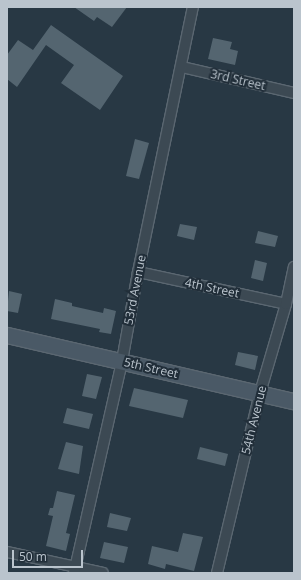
<!DOCTYPE html>
<style>
body{margin:0}
#map{position:relative;width:301px;height:580px;overflow:hidden;background:#283844;font-family:"Open Sans",sans-serif}
div>[style]{position:absolute}
.building>*{inset:0;background:#546570}
.roads{filter:drop-shadow(1px 0 #5b6771) drop-shadow(-1px 0 #5b6771) drop-shadow(0 1px #5b6771) drop-shadow(0 -1px #5b6771)}
.street>*{height:10px;margin:-5px;padding:0 5px;transform-origin:5px;border-radius:5px;background:#3c4953}
.secondary>*{height:15px;margin:-7.5px;padding:0 7.5px;transform-origin:7.5px;border-radius:7.5px;background:#4a5966}
span{translate:-50% -50%;white-space:nowrap;text-align:center;line-height:1.15;-webkit-text-stroke:4px #212e39;paint-order:stroke}
.street-label{font-size:12px;color:#bac4cd}
.frame{position:absolute;inset:0;border:8px solid #bac4cd;pointer-events:none}
.scale{position:absolute;left:12px;top:550px;width:71px;height:18px;box-sizing:border-box;border:2px solid #bac4cd;border-top:0;padding-left:5px;font-size:12px;line-height:14px;white-space:nowrap;color:#bac4cd;-webkit-text-stroke:3px #212e39;paint-order:stroke}
</style>
<div id="map">
<div class="building">
<i style="clip-path:polygon(74px 7px,127px 7px,112px 27px,97px 17px,94px 21px)"></i>
<i style="clip-path:polygon(51px 25px,123px 76px,100px 110px,61px 83px,74px 65px,46px 45px,17px 87px,7px 79px,7px 55px,18px 40px,33px 50px)"></i>
<i style="clip-path:polygon(213px 38px,232px 42px,230px 49px,238px 51px,235px 65px,208px 59px)"></i>
<i style="clip-path:polygon(135px 139px,149px 143px,139px 179px,126px 176px)"></i>
<i style="clip-path:polygon(180px 224px,197px 227px,194px 240px,177px 236px)"></i>
<i style="clip-path:polygon(258px 231px,278px 236px,275px 247px,255px 243px)"></i>
<i style="clip-path:polygon(255px 260px,267px 263px,263px 281px,251px 278px)"></i>
<i style="clip-path:polygon(9px 291px,22px 294px,18px 313px,7px 311px)"></i>
<i style="clip-path:polygon(55px 299px,72px 303px,72px 306px,103px 313px,104px 308px,116px 311px,111px 334px,99px 332px,100px 329px,51px 319px)"></i>
<i style="clip-path:polygon(238px 352px,258px 356px,255px 370px,235px 365px)"></i>
<i style="clip-path:polygon(87px 374px,102px 377px,96px 399px,82px 396px)"></i>
<i style="clip-path:polygon(134px 388px,188px 400px,183px 418px,129px 406px)"></i>
<i style="clip-path:polygon(67px 408px,93px 414px,89px 429px,63px 423px)"></i>
<i style="clip-path:polygon(66px 442px,83px 446px,79px 474px,58px 469px)"></i>
<i style="clip-path:polygon(200px 447px,228px 454px,225px 466px,197px 459px)"></i>
<i style="clip-path:polygon(57px 491px,75px 495px,66px 533px,70px 534px,66px 551px,46px 546px,53px 516px,48px 515px,50px 508px,53px 508px)"></i>
<i style="clip-path:polygon(110px 513px,131px 518px,127px 531px,107px 527px)"></i>
<i style="clip-path:polygon(183px 533px,203px 537px,194px 571px,166px 564px,165px 569px,148px 564px,152px 546px,178px 552px)"></i>
<i style="clip-path:polygon(104px 542px,128px 547px,124px 563px,100px 558px)"></i>
</div>
<div class="roads">
<div class="street">
<i style="left:182px;top:67px;width:115px;rotate:13.1deg"></i>
<i style="left:138px;top:272px;width:151px;rotate:12.2deg"></i>
<i style="left:7px;top:552px;width:98px;rotate:12.3deg"></i>
<i style="left:74px;top:573px;width:217px;rotate:-77.2deg"></i>
<i style="left:122px;top:361px;width:90px;rotate:-79.8deg"></i>
<i style="left:138px;top:272px;width:271px;rotate:-78.3deg"></i>
<i style="left:217px;top:573px;width:185px;rotate:-76.6deg"></i>
<i style="left:260px;top:393px;width:93px;rotate:-73.7deg"></i>
<i style="left:286px;top:304px;width:38px;rotate:-78deg"></i>
</div>
<div class="secondary">
<i style="left:7px;top:335px;width:294px;rotate:13deg"></i>
</div>
</div>
<div class="street-label">
<span style="left:238px;top:80px;rotate:13deg">3rd Street</span>
<span style="left:212px;top:288px;rotate:12deg">4th Street</span>
<span style="left:135px;top:290px;rotate:-79deg">53rd Avenue</span>
<span style="left:151px;top:368px;rotate:13deg">5th Street</span>
<span style="left:254px;top:420px;rotate:-76deg">54th Avenue</span>
</div>
<div class="frame"></div>
<div class="scale">50 m</div>
</div>
